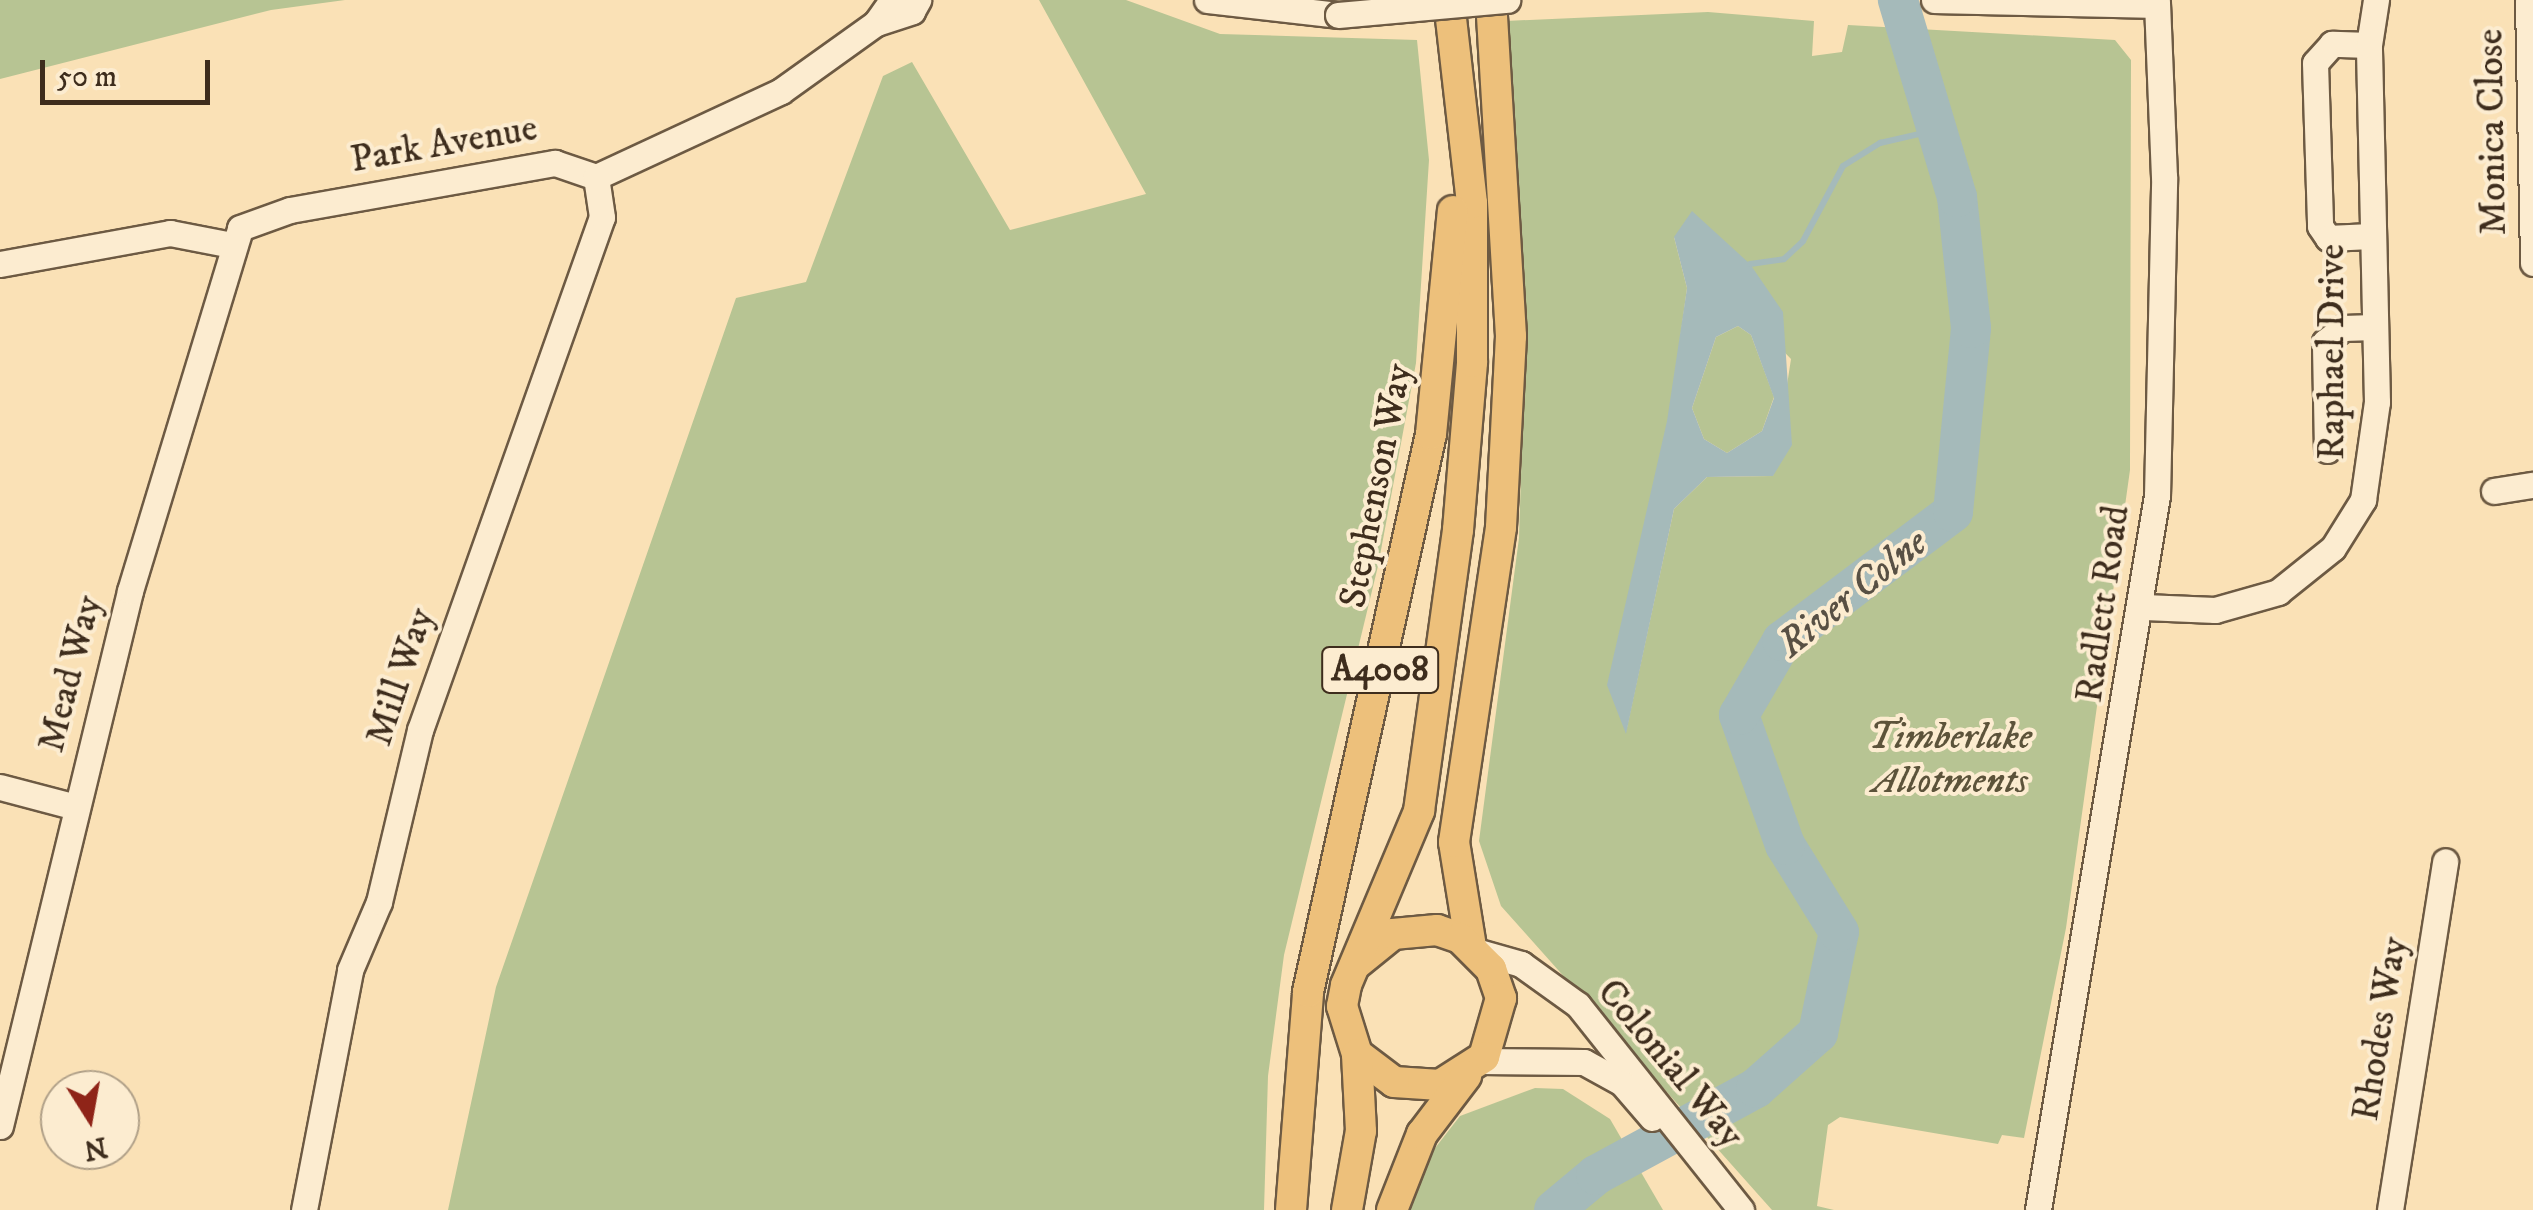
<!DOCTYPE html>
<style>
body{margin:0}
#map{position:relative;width:2533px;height:1210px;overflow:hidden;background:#fae1b6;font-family:"IM FELL DW Pica",serif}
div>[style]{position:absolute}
.green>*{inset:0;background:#b7c493}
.water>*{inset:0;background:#a5baba}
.stream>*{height:6px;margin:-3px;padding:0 3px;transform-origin:3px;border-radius:3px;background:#a5baba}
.river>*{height:40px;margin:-20px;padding:0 20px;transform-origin:20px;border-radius:20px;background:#a5baba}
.roads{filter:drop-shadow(2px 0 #6d5a43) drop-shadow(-2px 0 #6d5a43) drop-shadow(0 2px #6d5a43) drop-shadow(0 -2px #6d5a43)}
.minor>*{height:25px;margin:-12.5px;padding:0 12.5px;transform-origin:12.5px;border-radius:12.5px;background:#fcecd0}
.major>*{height:30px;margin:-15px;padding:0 15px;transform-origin:15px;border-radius:15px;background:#edc07b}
.bridges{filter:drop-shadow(2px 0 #6d5a43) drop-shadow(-2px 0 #6d5a43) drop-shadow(0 2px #6d5a43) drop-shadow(0 -2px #6d5a43)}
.minor-bridge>*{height:25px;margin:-12.5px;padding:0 12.5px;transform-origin:12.5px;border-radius:12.5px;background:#fcecd0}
span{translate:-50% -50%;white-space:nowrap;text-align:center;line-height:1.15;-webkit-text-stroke:8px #fcecd0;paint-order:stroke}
.shield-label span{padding:2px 8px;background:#fcecd0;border:2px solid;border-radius:8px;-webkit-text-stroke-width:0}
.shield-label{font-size:35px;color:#3e2d1d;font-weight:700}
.street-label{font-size:38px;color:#3e2d1d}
.park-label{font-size:38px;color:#5c533a;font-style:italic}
.water-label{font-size:40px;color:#585044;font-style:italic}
.north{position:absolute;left:40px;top:1070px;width:100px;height:100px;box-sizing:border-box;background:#fcecd0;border:2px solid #b0a088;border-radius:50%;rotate:169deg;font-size:28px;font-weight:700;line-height:40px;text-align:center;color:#3e2d1d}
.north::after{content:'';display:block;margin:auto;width:35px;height:45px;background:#8f2418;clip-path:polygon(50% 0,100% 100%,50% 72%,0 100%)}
.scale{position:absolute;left:40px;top:60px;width:170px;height:45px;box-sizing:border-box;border:5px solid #3e2d1d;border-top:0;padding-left:12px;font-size:30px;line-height:35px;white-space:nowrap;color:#3e2d1d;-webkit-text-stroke:8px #fcecd0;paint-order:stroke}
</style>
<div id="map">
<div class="green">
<i style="clip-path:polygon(0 0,345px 0,271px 10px,0 79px)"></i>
<i style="clip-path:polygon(1039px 0,1126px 0,1220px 34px,1417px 40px,1429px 160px,1416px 363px,1378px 566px,1284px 955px,1268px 1076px,1264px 1210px,448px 1210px,496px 987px,736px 298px,806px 282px,883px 76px,912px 62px,1010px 230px,1146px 194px)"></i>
<i style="clip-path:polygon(evenodd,1708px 12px,1814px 21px,1812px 56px,1842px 52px,1848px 25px,2115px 40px,2131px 60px,2130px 470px,2066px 928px,2024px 1138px,2002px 1135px,1998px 1144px,1840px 1117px,1828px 1125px,1817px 1206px,1834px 1210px,1772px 1210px,1501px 906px,1479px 841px,1519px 538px,1526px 317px,1506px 21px,1708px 12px,1674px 237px,1791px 359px,1773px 476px,1707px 477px,1674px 509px,1626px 732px,1687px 288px,1674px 237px)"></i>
<i style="clip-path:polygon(1738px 326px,1751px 335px,1774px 397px,1762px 431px,1727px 453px,1704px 439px,1692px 408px,1716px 337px)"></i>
<i style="clip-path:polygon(1535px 1088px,1563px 1089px,1610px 1119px,1663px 1210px,1405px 1210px,1425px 1161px,1460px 1116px)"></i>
</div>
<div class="water">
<i style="clip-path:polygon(evenodd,1692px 211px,1750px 264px,1783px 312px,1792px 445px,1773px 476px,1707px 477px,1674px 509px,1626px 734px,1607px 685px,1667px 421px,1687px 288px,1674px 237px,1692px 211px,1738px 326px,1751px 335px,1774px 398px,1762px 431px,1727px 453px,1704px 439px,1692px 408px,1716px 337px,1738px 326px)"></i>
</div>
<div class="stream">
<i style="left:1750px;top:264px;width:34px;rotate:-8deg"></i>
<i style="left:1784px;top:259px;width:26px;rotate:-43deg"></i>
<i style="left:1803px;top:241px;width:85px;rotate:-61.9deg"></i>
<i style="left:1843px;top:166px;width:44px;rotate:-31.9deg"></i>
<i style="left:1880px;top:143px;width:63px;rotate:-12.9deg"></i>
</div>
<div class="river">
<i style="left:1554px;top:1210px;width:55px;rotate:-39.8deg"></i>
<i style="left:1596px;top:1175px;width:182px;rotate:-28.5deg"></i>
<i style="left:1756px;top:1088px;width:83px;rotate:-41.6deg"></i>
<i style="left:1818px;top:1033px;width:103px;rotate:-78.3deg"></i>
<i style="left:1839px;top:932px;width:102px;rotate:-121.8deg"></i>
<i style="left:1785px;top:845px;width:138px;rotate:-109.5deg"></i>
<i style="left:1739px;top:715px;width:86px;rotate:-59.8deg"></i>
<i style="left:1782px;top:641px;width:214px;rotate:-37deg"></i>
<i style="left:1953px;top:512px;width:185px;rotate:-84.4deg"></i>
<i style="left:1971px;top:328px;width:132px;rotate:-96.1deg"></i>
<i style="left:1957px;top:197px;width:206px;rotate:-106.7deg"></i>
</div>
<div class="roads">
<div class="minor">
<i style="left:1207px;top:0;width:132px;rotate:6.5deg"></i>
<i style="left:1934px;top:0;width:223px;rotate:1.3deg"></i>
<i style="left:2528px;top:0;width:263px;rotate:88.9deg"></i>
<i style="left:876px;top:23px;width:38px;rotate:-18deg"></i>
<i style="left:912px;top:11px;width:13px;rotate:-61deg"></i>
<i style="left:2369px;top:45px;width:37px;rotate:-178deg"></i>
<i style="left:2332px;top:44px;width:25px;rotate:132deg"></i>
<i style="left:2315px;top:63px;width:163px;rotate:88.2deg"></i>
<i style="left:2320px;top:226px;width:14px;rotate:56deg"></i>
<i style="left:2328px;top:238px;width:43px;rotate:-2.7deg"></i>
<i style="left:0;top:264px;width:173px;rotate:-10.3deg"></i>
<i style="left:170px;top:233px;width:63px;rotate:11deg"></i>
<i style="left:2327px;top:450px;width:108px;rotate:-91.1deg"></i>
<i style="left:2325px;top:342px;width:23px;rotate:-38deg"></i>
<i style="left:2343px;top:328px;width:31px;rotate:-2deg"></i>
<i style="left:2494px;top:491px;width:39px;rotate:-9deg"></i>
<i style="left:2144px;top:607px;width:71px;rotate:2.4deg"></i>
<i style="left:2215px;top:610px;width:66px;rotate:-15.9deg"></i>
<i style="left:2278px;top:592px;width:70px;rotate:-38.7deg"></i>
<i style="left:2333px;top:548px;width:57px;rotate:-58deg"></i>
<i style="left:2363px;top:500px;width:99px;rotate:-81.9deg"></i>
<i style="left:2377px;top:402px;width:357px;rotate:-91.3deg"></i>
<i style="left:2369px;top:45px;width:46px;rotate:-81.2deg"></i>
<i style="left:0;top:787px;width:79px;rotate:14.7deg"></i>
<i style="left:1479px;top:952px;width:44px;rotate:15.9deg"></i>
<i style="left:1521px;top:964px;width:70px;rotate:35.7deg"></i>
<i style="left:1578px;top:1005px;width:262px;rotate:51.5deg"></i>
<i style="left:1480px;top:1061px;width:104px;rotate:0.6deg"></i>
<i style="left:1584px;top:1062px;width:43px;rotate:28.9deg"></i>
<i style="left:1622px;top:1083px;width:46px;rotate:49.4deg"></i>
<i style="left:0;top:1126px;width:551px;rotate:-76.34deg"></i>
<i style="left:130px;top:591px;width:379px;rotate:-73.1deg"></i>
<i style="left:240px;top:228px;width:53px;rotate:-19.8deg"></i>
<i style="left:290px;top:210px;width:269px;rotate:-10.1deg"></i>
<i style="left:555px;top:163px;width:43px;rotate:18.9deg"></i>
<i style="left:596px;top:177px;width:204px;rotate:-24.9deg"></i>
<i style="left:781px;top:91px;width:117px;rotate:-35.6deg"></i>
<i style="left:876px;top:23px;width:28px;rotate:-55deg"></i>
<i style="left:304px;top:1210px;width:244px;rotate:-79.1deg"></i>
<i style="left:350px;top:970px;width:74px;rotate:-66.9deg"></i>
<i style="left:379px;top:902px;width:177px;rotate:-76.6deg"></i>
<i style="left:420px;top:730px;width:544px;rotate:-70.47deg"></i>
<i style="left:602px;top:217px;width:40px;rotate:-98.5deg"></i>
<i style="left:2038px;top:1210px;width:724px;rotate:-80.54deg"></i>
<i style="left:2157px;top:496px;width:319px;rotate:-88.7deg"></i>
<i style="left:2164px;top:177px;width:177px;rotate:-92.3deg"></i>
<i style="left:2390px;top:1210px;width:353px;rotate:-81deg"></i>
</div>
<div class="major">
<i style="left:1471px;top:947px;width:106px;rotate:-99.2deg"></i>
<i style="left:1454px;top:842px;width:318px;rotate:-81.5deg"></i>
<i style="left:1501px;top:527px;width:191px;rotate:-87deg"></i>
<i style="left:1511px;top:336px;width:337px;rotate:-93.4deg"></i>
<i style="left:1355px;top:965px;width:49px;rotate:-39.2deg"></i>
<i style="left:1393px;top:934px;width:44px;rotate:-5.2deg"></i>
<i style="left:1437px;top:930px;width:24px;rotate:19deg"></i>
<i style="left:1460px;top:938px;width:44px;rotate:45deg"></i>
<i style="left:1491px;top:969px;width:31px;rotate:71deg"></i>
<i style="left:1501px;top:998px;width:61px;rotate:106.1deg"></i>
<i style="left:1484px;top:1057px;width:52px;rotate:147.5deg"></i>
<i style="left:1440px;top:1085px;width:46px;rotate:-176.3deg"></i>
<i style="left:1394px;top:1082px;width:46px;rotate:-142.9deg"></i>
<i style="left:1357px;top:1054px;width:50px;rotate:-107.4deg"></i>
<i style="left:1342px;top:1006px;width:21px;rotate:-79deg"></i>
<i style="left:1346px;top:985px;width:189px;rotate:-67.2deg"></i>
<i style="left:1419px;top:811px;width:284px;rotate:-82.1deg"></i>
<i style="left:1458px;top:530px;width:169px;rotate:-85.2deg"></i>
<i style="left:1472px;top:362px;width:159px;rotate:-90deg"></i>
<i style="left:1472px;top:203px;width:204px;rotate:-96.5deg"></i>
<i style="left:1291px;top:1210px;width:219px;rotate:-85.5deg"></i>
<i style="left:1308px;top:992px;width:571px;rotate:-77.57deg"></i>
<i style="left:1431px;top:434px;width:224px;rotate:-84.4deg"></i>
<i style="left:1347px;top:1210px;width:80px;rotate:-80deg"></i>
<i style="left:1361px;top:1131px;width:77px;rotate:-93deg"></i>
<i style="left:1392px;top:1210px;width:82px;rotate:-68.5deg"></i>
<i style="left:1422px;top:1134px;width:73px;rotate:-52.8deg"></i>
</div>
</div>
<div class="bridges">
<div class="minor-bridge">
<i style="left:1338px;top:15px;width:170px;rotate:-5.1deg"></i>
</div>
</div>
<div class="shield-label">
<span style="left:1380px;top:670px">A4008</span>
</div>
<div class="street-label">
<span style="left:2493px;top:132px;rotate:-91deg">Monica Close</span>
<span style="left:444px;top:145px;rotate:-10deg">Park Avenue</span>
<span style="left:2333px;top:352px;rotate:-90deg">Raphael Drive</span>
<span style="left:1377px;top:486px;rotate:-79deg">Stephenson Way</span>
<span style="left:2104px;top:604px;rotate:-82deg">Radlett Road</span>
<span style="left:71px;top:674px;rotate:-76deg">Mead Way</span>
<span style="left:401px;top:677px;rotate:-72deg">Mill Way</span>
<span style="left:2381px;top:1029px;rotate:-81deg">Rhodes Way</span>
<span style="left:1670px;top:1064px;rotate:50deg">Colonial Way</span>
</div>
<div class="park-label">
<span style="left:1950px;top:760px">Timberlake<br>Allotments</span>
</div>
<div class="water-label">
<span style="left:1853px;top:594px;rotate:-39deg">River Colne</span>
</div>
<div class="north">N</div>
<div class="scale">50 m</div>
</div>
